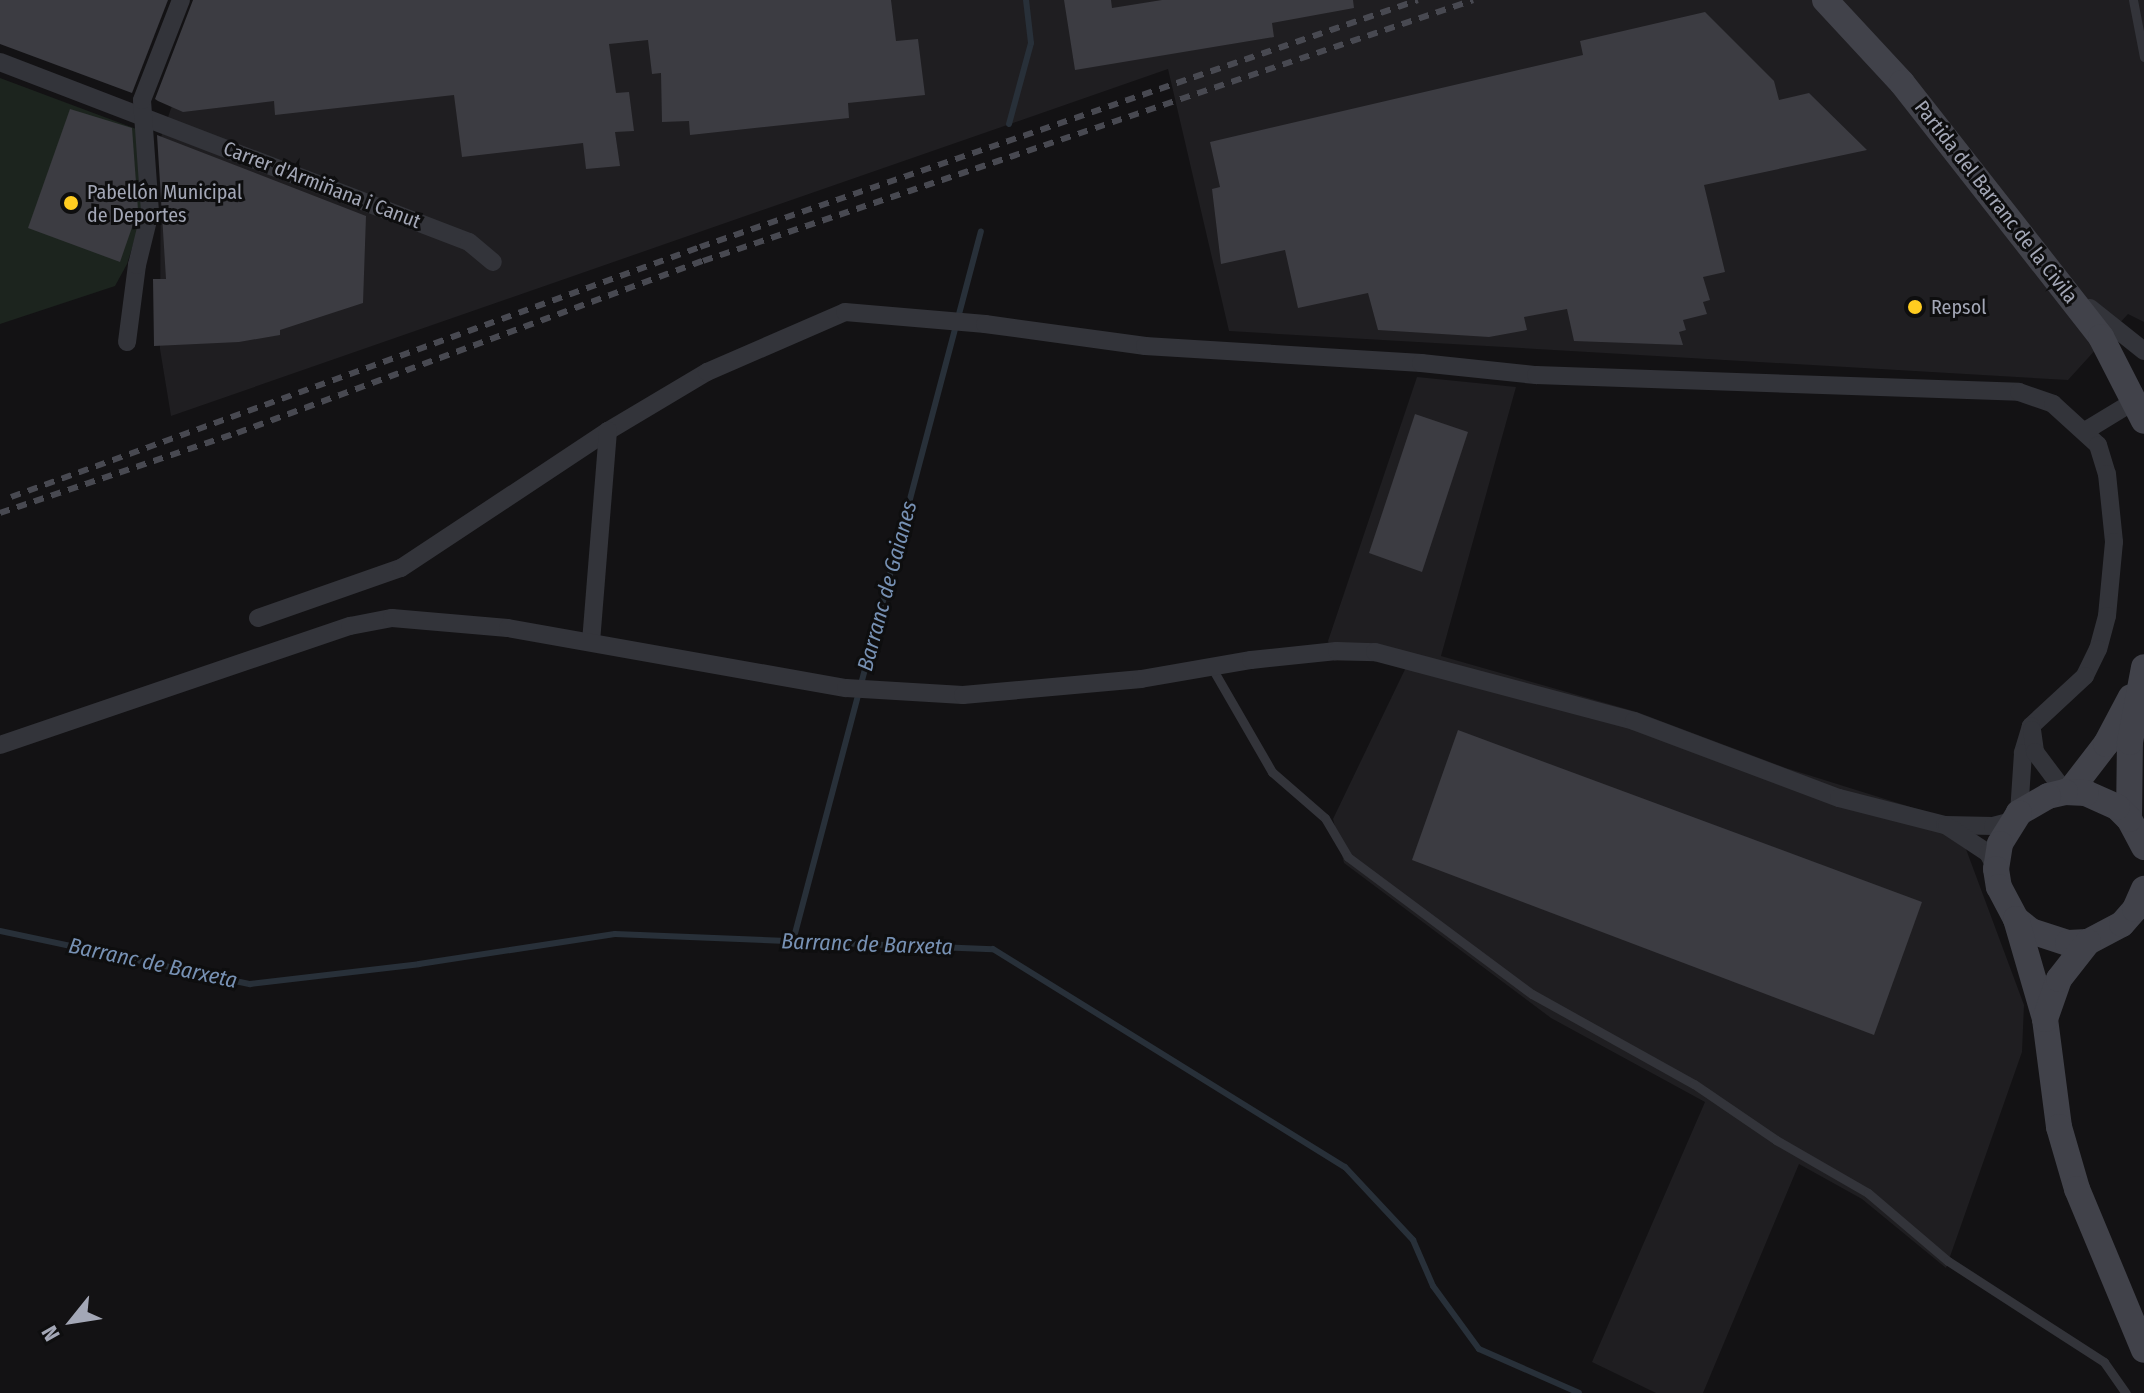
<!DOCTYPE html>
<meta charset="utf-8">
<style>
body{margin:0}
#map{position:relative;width:2144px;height:1393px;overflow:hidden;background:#131214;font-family:"Fira Sans Condensed",sans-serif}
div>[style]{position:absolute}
.built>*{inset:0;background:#1f1e21}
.green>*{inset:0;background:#1c241e}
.stream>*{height:6px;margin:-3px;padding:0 3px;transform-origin:3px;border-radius:3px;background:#283039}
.building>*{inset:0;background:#3c3c42}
.lane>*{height:9px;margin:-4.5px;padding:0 4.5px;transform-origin:4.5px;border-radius:4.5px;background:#33343a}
.street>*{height:18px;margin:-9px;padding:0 9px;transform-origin:9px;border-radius:9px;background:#33343a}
.secondary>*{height:26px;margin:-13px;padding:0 13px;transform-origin:13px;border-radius:13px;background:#41424a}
.rail>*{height:6px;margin-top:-3px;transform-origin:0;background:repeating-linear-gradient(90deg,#484951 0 10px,transparent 0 18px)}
.dots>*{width:22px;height:22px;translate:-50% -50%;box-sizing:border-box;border:4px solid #0e0e0f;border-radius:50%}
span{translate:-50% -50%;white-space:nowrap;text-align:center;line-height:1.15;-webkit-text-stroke:6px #0e0e0f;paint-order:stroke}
.street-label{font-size:20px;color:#a3a7b6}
.poi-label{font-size:20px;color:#a3a7b6}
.left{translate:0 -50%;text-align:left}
.water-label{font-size:22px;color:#7791b4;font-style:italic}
.north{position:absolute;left:32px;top:1281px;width:80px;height:80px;-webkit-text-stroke:6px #0e0e0f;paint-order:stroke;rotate:240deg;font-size:22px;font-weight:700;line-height:32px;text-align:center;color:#a3a7b6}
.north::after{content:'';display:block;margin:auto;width:28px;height:36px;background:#a3a7b6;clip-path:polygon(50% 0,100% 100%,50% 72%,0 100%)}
</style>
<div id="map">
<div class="built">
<i style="clip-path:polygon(209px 0,2144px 0,2144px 322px,2128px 314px,2068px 380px,1229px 331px,1168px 69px,171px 416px,160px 349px,161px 137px)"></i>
<i style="clip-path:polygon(1417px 377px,1516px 387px,1441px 656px,1637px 712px,1786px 768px,1933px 814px,1963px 841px,2024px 1005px,2022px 1052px,1946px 1268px,1862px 1199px,1799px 1164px,1703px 1393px,1656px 1393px,1592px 1362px,1705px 1102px,1551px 1018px,1344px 863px,1333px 819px,1409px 661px,1334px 661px,1328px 641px)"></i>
</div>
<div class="green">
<i style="clip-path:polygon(0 78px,139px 130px,144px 210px,127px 264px,115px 286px,0 324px)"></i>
</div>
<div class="stream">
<i style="left:1009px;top:124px;width:84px;rotate:-74.8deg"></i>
<i style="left:1031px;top:43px;width:43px;rotate:-96.6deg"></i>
<i style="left:0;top:931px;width:256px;rotate:12deg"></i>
<i style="left:250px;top:984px;width:170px;rotate:-6.7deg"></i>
<i style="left:419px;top:964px;width:198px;rotate:-8.7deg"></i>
<i style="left:615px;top:934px;width:378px;rotate:2.3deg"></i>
<i style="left:993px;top:949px;width:414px;rotate:31.8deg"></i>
<i style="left:1345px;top:1167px;width:100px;rotate:47deg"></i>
<i style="left:1413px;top:1240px;width:50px;rotate:66.5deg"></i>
<i style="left:1433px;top:1286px;width:78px;rotate:53.9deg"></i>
<i style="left:1479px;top:1349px;width:109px;rotate:23.7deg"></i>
<i style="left:793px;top:941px;width:734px;rotate:-75.17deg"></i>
</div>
<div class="building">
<i style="clip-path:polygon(0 0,168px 0,132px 93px,0 44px)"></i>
<i style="clip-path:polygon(193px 0,891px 0,896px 41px,918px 39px,925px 95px,848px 103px,849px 118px,690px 135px,689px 121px,662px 122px,661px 73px,652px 74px,648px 40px,609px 44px,616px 93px,629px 92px,634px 131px,615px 132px,620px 166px,586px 169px,583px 143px,462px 157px,454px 95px,275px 115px,274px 101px,183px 112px,158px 101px,155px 99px)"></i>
<i style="clip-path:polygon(1064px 0,1111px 0,1112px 8px,1162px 0,1353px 0,1354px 8px,1272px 23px,1274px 37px,1075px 70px)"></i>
<i style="clip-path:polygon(1705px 12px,1774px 81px,1779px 100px,1809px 93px,1867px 150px,1704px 185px,1725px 272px,1703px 277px,1710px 300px,1703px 302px,1707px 314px,1683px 320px,1686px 330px,1679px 332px,1683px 345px,1574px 341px,1567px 309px,1524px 317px,1527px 330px,1489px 337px,1378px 330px,1368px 293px,1298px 308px,1285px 250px,1221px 264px,1212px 189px,1220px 187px,1210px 142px,1583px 55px,1580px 41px)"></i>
<i style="clip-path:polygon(70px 109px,132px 128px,138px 210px,120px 262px,28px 228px)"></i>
<i style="clip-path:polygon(157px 135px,366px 216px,363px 303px,280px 330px,280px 335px,239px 342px,154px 346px,153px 279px,166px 279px)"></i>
<i style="clip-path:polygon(1415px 414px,1468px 432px,1422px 572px,1369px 553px)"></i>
<i style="clip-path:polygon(1458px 730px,1922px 902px,1874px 1035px,1412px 860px)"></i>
</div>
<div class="lane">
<i style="left:2133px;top:0;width:58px;rotate:79.1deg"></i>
<i style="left:1212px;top:668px;width:120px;rotate:60deg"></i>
<i style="left:1272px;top:772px;width:70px;rotate:41deg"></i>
<i style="left:1325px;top:818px;width:45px;rotate:59.5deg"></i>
<i style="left:1348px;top:857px;width:229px;rotate:36.7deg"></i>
<i style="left:1532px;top:994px;width:185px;rotate:29.1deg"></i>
<i style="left:1694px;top:1084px;width:99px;rotate:34.3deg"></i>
<i style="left:1776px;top:1140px;width:106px;rotate:29.9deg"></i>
<i style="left:1868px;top:1193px;width:105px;rotate:40.4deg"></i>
<i style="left:1948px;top:1261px;width:186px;rotate:32.9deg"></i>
<i style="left:2104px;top:1362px;width:38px;rotate:55deg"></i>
</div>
<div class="street">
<i style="left:0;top:62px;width:502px;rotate:21deg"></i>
<i style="left:469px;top:242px;width:31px;rotate:40deg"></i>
<i style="left:2090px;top:308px;width:69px;rotate:38.5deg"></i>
<i style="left:127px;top:342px;width:78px;rotate:-82.6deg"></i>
<i style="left:137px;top:265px;width:55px;rotate:-76.2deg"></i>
<i style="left:150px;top:212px;width:112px;rotate:-94.1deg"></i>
<i style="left:142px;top:100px;width:107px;rotate:-68.7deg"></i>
<i style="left:2085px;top:431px;width:60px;rotate:-31.3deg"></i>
<i style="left:258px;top:618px;width:151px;rotate:-19.3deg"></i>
<i style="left:401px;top:568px;width:248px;rotate:-33.5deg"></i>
<i style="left:608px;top:431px;width:115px;rotate:-30.8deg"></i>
<i style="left:707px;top:372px;width:150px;rotate:-23.5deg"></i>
<i style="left:845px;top:312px;width:141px;rotate:4.9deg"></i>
<i style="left:985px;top:324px;width:162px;rotate:7.8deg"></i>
<i style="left:1145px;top:346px;width:277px;rotate:3.5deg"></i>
<i style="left:1421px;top:363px;width:116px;rotate:6deg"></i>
<i style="left:1536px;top:375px;width:483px;rotate:2deg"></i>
<i style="left:2019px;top:392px;width:36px;rotate:19deg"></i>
<i style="left:2053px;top:404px;width:61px;rotate:42.3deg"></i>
<i style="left:2098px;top:445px;width:30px;rotate:73deg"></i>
<i style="left:2107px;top:474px;width:68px;rotate:84.1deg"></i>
<i style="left:2114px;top:542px;width:74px;rotate:95.4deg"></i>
<i style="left:2107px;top:616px;width:34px;rotate:105deg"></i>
<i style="left:2098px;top:649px;width:30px;rotate:116deg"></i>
<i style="left:2085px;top:676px;width:74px;rotate:137.2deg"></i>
<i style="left:2031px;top:726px;width:28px;rotate:107deg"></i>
<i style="left:2023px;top:753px;width:60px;rotate:93.8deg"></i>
<i style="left:591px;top:642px;width:212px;rotate:-85.4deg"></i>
<i style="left:2032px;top:730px;width:22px;rotate:82deg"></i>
<i style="left:2035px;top:752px;width:50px;rotate:53.1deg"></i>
<i style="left:0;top:745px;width:370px;rotate:-18.8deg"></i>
<i style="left:350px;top:626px;width:43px;rotate:-10.8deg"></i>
<i style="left:392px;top:618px;width:116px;rotate:4.9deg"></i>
<i style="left:508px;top:628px;width:343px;rotate:10.1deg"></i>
<i style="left:846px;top:688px;width:117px;rotate:3.4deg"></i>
<i style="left:963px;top:695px;width:179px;rotate:-5.1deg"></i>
<i style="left:1141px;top:679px;width:112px;rotate:-9.8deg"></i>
<i style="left:1251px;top:660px;width:86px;rotate:-6deg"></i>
<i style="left:1337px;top:651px;width:38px;rotate:2deg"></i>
<i style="left:1375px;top:652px;width:268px;rotate:14.9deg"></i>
<i style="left:1634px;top:721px;width:219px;rotate:20.6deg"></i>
<i style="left:1839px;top:798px;width:109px;rotate:14.3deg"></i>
<i style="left:1945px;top:825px;width:48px;rotate:1.2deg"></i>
<i style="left:1993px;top:826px;width:20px;rotate:-15deg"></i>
<i style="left:1947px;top:826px;width:49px;rotate:33.4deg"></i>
<i style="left:1988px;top:853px;width:18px;rotate:63deg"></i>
</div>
<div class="secondary">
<i style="left:1825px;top:0;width:113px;rotate:47.1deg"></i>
<i style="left:1902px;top:83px;width:323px;rotate:51.9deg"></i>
<i style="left:2101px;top:337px;width:94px;rotate:62.9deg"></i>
<i style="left:2069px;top:792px;width:61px;rotate:-52.4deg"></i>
<i style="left:2106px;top:744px;width:53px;rotate:-62deg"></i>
<i style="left:2129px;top:819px;width:77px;rotate:-89.3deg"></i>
<i style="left:2130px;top:742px;width:76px;rotate:-79.4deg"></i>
<i style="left:2144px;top:847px;width:32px;rotate:-118deg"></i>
<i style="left:2129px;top:819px;width:17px;rotate:-135deg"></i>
<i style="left:2117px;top:807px;width:34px;rotate:-156deg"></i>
<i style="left:2086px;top:793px;width:21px;rotate:-177deg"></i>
<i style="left:2065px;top:792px;width:17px;rotate:167deg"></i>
<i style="left:2048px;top:796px;width:34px;rotate:150deg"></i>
<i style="left:2019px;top:813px;width:36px;rotate:122deg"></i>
<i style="left:2000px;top:844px;width:25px;rotate:99deg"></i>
<i style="left:1996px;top:869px;width:18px;rotate:81deg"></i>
<i style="left:1999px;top:887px;width:36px;rotate:62deg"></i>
<i style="left:2016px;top:919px;width:19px;rotate:39deg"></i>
<i style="left:2031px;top:931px;width:39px;rotate:18deg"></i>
<i style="left:2068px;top:943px;width:20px;rotate:-3deg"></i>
<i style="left:2088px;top:942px;width:38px;rotate:-28deg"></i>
<i style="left:2122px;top:924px;width:20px;rotate:-49deg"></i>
<i style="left:2135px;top:909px;width:22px;rotate:-66deg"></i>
<i style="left:2016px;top:919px;width:104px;rotate:73.8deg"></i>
<i style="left:2045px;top:1019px;width:109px;rotate:82.6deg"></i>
<i style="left:2059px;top:1127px;width:65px;rotate:73.8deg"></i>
<i style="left:2077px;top:1189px;width:174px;rotate:67.4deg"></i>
<i style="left:2045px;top:1019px;width:42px;rotate:-70.7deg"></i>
<i style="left:2059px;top:979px;width:47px;rotate:-51.9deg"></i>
</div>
<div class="rail">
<i style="left:11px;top:497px;width:733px;rotate:-19.94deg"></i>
<i style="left:700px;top:247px;width:759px;rotate:-18.98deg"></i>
<i style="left:0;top:513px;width:250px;rotate:-18.7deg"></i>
<i style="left:237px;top:433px;width:497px;rotate:-20.3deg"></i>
<i style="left:703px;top:261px;width:813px;rotate:-18.72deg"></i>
</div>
<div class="dots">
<i style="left:71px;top:203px;background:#ffcc20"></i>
<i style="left:1915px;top:307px;background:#ffcc20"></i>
</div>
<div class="street-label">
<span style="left:322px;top:185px;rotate:21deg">Carrer d'Armiñana i Canut</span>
<span style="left:1996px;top:202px;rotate:52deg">Partida del Barranc de la Civila</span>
</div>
<div class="poi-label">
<span class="left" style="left:87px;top:204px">Pabellón Municipal<br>de Deportes</span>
<span class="left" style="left:1931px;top:307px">Repsol</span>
</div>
<div class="water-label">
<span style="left:887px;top:586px;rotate:-75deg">Barranc de Gaianes</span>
<span style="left:867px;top:944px;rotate:2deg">Barranc de Barxeta</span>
<span style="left:153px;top:963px;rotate:12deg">Barranc de Barxeta</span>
</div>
<div class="north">N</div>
</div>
